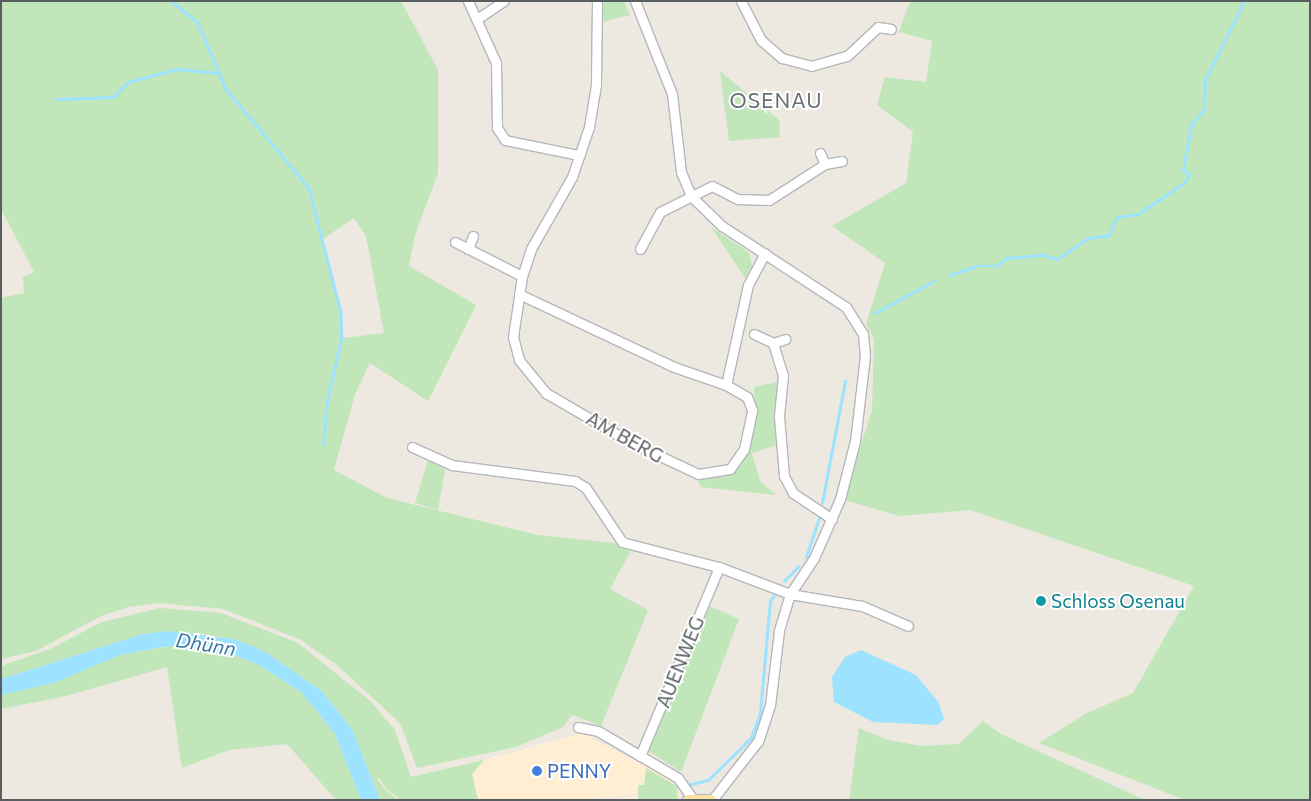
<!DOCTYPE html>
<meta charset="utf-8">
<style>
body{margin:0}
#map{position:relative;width:1311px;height:801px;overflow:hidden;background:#ede8e0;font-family:Commissioner,sans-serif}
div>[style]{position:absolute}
.commercial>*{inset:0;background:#ffeed2}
.green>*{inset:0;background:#c1e6ba}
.water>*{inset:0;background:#9de2ff}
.stream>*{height:2.5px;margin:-1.25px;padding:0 1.25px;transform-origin:1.25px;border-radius:1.25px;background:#9de2ff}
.roads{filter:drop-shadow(1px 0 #b3b7bb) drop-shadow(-1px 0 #b3b7bb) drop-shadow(0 1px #b3b7bb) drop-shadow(0 -1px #b3b7bb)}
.minor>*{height:9px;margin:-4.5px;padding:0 4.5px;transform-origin:4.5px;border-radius:4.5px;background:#fff}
.major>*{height:11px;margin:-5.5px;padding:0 5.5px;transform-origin:5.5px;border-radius:5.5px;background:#ffe3a2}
.dots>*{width:14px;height:14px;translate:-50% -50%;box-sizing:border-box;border:2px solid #fff;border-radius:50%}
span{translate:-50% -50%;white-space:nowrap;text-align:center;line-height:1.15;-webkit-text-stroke:4px #fff;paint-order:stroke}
.street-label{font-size:19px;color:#595e62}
.culture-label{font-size:19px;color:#0d838f}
.left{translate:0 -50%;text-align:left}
.shop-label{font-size:19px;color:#366cbe}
.water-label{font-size:20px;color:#3379a3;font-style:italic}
.quarter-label{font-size:21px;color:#697074;letter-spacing:1px}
.frame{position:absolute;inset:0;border:2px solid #595e62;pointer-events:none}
</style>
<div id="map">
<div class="commercial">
<i style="clip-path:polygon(582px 733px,670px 779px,679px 789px,679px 800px,601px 800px,655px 794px,637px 794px,587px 800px,478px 800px,472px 773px,484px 760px)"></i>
</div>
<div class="green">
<i style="clip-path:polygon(evenodd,1px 1px,401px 1px,438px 70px,438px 173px,415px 235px,409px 266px,476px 305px,428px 401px,370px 363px,355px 394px,334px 470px,387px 498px,538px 535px,614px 543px,630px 552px,610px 589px,648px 610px,601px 726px,572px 715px,563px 727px,516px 747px,417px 768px,400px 723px,337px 665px,301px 640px,223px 609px,159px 603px,129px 607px,101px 616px,36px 651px,1px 659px,1px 298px,24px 293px,23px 277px,34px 272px,1px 209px,1px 1px,354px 218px,366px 236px,384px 333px,343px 338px,341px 309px,323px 239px,354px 218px)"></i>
<i style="clip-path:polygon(602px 1px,624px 1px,630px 15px,602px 22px)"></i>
<i style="clip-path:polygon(910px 1px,1310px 1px,1310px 800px,1185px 800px,1039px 743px,1085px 714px,1133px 693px,1194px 586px,970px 510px,900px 516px,844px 500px,872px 410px,874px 339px,866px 324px,885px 263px,832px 226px,906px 183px,913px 132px,877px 105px,885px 77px,926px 82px,932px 41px,899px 32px)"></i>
<i style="clip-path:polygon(720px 71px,779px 120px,780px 137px,729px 141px)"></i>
<i style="clip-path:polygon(711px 227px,749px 253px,752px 266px,745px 278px)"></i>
<i style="clip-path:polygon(778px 382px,777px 445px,752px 453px,760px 481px,776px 495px,701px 487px,696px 476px,716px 478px,740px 463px,756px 417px,754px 387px)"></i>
<i style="clip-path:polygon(428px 460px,445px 469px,438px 510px,415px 503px)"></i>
<i style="clip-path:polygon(709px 606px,739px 619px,681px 772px,647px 750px)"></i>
<i style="clip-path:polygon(160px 608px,221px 613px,298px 643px,370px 701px,395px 730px,411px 777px,484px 760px,472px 774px,478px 800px,401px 800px,386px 789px,381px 780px,376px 777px,385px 790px,398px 800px,380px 800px,353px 731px,322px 691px,264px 651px,234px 639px,203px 634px,143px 634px,1px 679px,1px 666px,50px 649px,102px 622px)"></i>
<i style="clip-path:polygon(170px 646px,232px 654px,259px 665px,302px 693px,335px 734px,361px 800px,336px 800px,287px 744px,229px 750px,182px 768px,167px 667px,66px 696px,1px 709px,1px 695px,120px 655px)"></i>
<i style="clip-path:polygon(983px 721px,1001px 734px,1145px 800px,849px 800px,859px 728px,888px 740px,922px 746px,959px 744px)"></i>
<i style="clip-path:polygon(646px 768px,677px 786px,678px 800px,638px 800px,638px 785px,644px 785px)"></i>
</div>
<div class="water">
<i style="clip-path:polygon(169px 631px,234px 639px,264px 651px,322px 691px,353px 731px,380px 800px,361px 800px,335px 734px,302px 693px,259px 665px,232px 654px,185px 646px,162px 647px,120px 655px,54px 683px,1px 695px,1px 679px,143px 634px)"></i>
<i style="clip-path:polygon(861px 650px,916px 675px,939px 703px,944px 719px,938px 725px,873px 722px,834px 702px,832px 677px,845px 657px)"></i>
</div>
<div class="stream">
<i style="left:172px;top:1px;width:34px;rotate:40deg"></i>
<i style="left:198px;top:23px;width:72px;rotate:67deg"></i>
<i style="left:226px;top:89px;width:129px;rotate:50deg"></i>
<i style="left:309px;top:188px;width:129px;rotate:75.6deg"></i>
<i style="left:341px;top:313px;width:24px;rotate:88deg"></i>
<i style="left:342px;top:337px;width:68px;rotate:102.8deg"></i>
<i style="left:327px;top:403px;width:41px;rotate:94.2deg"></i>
<i style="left:57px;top:99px;width:56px;rotate:-2deg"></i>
<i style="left:113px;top:97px;width:21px;rotate:-45deg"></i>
<i style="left:128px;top:82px;width:51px;rotate:-14.9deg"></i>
<i style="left:177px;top:69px;width:40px;rotate:5.7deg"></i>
<i style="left:950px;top:275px;width:28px;rotate:-19deg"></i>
<i style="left:976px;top:266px;width:21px"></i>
<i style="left:997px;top:266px;width:13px;rotate:-39deg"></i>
<i style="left:1007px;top:258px;width:37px;rotate:-5deg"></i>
<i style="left:1044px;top:255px;width:14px;rotate:17deg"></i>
<i style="left:1057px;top:259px;width:37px;rotate:-34deg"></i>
<i style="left:1088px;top:238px;width:20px;rotate:-6deg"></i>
<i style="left:1108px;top:236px;width:21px;rotate:-65deg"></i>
<i style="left:1117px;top:217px;width:21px;rotate:-8deg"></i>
<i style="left:1138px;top:214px;width:57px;rotate:-34.2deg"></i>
<i style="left:1185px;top:182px;width:8px;rotate:-60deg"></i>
<i style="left:1189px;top:175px;width:8px;rotate:-140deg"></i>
<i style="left:1183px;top:170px;width:46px;rotate:-79.9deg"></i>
<i style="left:1191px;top:125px;width:21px;rotate:-51deg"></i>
<i style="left:1204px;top:109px;width:29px;rotate:-88deg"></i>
<i style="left:1205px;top:80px;width:88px;rotate:-63.7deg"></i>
<i style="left:875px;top:313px;width:67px;rotate:-28.5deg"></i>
<i style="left:822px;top:503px;width:124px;rotate:-79.3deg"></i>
<i style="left:806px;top:557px;width:41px;rotate:-71.6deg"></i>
<i style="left:784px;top:581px;width:20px;rotate:-45deg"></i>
<i style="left:691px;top:784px;width:17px;rotate:-13deg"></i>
<i style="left:708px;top:780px;width:60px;rotate:-44.3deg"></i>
<i style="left:751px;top:738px;width:27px;rotate:-70deg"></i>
<i style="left:760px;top:713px;width:112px;rotate:-84.9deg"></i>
<i style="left:770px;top:601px;width:10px;rotate:-53deg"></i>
</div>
<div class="roads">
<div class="minor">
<i style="left:468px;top:1px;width:68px;rotate:65.7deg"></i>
<i style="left:496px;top:63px;width:65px;rotate:89.1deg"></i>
<i style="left:497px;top:128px;width:14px;rotate:56deg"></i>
<i style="left:505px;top:140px;width:76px;rotate:11.5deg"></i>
<i style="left:597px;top:1px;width:84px;rotate:90.7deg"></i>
<i style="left:596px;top:85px;width:43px;rotate:99.5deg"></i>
<i style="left:589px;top:127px;width:53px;rotate:108.8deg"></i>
<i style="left:572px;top:177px;width:83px;rotate:119.7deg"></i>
<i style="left:531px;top:249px;width:28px;rotate:108deg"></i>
<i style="left:522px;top:276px;width:62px;rotate:98.4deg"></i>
<i style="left:513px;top:337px;width:24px;rotate:75deg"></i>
<i style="left:519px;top:360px;width:43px;rotate:50.7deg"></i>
<i style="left:546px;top:393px;width:95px;rotate:30.3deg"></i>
<i style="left:628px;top:441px;width:77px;rotate:25.2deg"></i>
<i style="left:698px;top:474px;width:32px;rotate:-9deg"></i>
<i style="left:730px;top:469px;width:24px;rotate:-55deg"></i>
<i style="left:744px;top:449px;width:40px;rotate:-78deg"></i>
<i style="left:752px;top:410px;width:14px;rotate:-111deg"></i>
<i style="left:747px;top:397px;width:24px;rotate:-150deg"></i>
<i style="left:635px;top:1px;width:100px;rotate:68.3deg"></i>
<i style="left:672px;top:94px;width:79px;rotate:83.4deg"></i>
<i style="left:681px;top:172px;width:26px;rotate:67deg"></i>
<i style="left:691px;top:196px;width:43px;rotate:44.1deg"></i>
<i style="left:722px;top:226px;width:148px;rotate:33.2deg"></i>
<i style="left:846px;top:307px;width:32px;rotate:58deg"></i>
<i style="left:863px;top:334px;width:22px;rotate:85deg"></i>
<i style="left:865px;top:356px;width:86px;rotate:96.7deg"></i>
<i style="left:855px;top:441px;width:60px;rotate:104.5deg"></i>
<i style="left:840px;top:499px;width:64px;rotate:113.8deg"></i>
<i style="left:814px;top:558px;width:43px;rotate:123.7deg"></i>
<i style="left:790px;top:594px;width:39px;rotate:107deg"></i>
<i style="left:779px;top:631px;width:75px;rotate:96.9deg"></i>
<i style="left:770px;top:705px;width:38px;rotate:108deg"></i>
<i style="left:758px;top:741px;width:75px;rotate:127.9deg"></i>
<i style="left:741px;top:1px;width:44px;rotate:62.9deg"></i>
<i style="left:761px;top:40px;width:28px;rotate:41deg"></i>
<i style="left:782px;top:58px;width:30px;rotate:15deg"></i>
<i style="left:811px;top:66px;width:37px;rotate:-16deg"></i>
<i style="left:847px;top:56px;width:42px;rotate:-43.1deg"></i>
<i style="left:878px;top:27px;width:13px;rotate:9deg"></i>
<i style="left:477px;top:19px;width:32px;rotate:-34deg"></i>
<i style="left:820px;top:153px;width:12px;rotate:66deg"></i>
<i style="left:455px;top:242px;width:75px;rotate:26.9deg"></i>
<i style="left:468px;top:249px;width:14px;rotate:-69deg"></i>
<i style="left:640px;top:249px;width:42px;rotate:-61.6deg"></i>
<i style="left:660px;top:212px;width:58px;rotate:-26.6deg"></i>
<i style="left:712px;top:186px;width:29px;rotate:27deg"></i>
<i style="left:738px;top:199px;width:31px;rotate:2deg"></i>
<i style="left:769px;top:200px;width:67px;rotate:-32.7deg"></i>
<i style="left:825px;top:164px;width:17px;rotate:-10deg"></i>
<i style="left:519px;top:294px;width:171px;rotate:25.2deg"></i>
<i style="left:674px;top:367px;width:55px;rotate:19.1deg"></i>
<i style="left:726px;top:385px;width:102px;rotate:-77.6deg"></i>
<i style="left:748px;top:285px;width:36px;rotate:-62deg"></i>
<i style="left:754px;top:334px;width:21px;rotate:25deg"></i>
<i style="left:773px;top:343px;width:34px;rotate:73deg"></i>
<i style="left:783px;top:375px;width:41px;rotate:95.6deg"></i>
<i style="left:779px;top:416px;width:60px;rotate:85.2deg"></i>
<i style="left:784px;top:476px;width:19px;rotate:62deg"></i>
<i style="left:793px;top:493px;width:47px;rotate:33.7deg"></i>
<i style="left:773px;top:343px;width:13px;rotate:-18deg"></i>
<i style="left:412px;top:447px;width:44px;rotate:24.2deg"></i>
<i style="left:452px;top:465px;width:124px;rotate:7.4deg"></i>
<i style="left:575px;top:481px;width:13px;rotate:32deg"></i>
<i style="left:586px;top:488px;width:65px;rotate:56.3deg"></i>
<i style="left:622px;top:542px;width:100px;rotate:14.5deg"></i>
<i style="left:719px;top:567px;width:76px;rotate:20.8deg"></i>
<i style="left:790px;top:594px;width:73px;rotate:9.5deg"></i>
<i style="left:862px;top:606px;width:50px;rotate:23.5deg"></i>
<i style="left:578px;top:727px;width:20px;rotate:11deg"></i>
<i style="left:598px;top:731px;width:93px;rotate:30.4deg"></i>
<i style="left:678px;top:778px;width:24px;rotate:55deg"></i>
<i style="left:640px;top:756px;width:205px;rotate:-67.3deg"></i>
</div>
<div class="major">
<i style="left:688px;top:800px;width:22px"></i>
</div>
</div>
<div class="dots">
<i style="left:1041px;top:601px;background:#0f9aa8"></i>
<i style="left:537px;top:771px;background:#3f7fe0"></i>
</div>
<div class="street-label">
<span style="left:625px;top:437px;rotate:29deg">AM BERG</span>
<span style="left:680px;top:662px;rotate:-68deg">AUENWEG</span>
</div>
<div class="culture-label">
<span class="left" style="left:1051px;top:601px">Schloss Osenau</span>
</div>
<div class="shop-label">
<span class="left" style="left:547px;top:771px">PENNY</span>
</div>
<div class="water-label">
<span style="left:206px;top:644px;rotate:9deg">Dhünn</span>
</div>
<div class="quarter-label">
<span style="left:776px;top:100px">OSENAU</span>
</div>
<div class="frame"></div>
</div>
